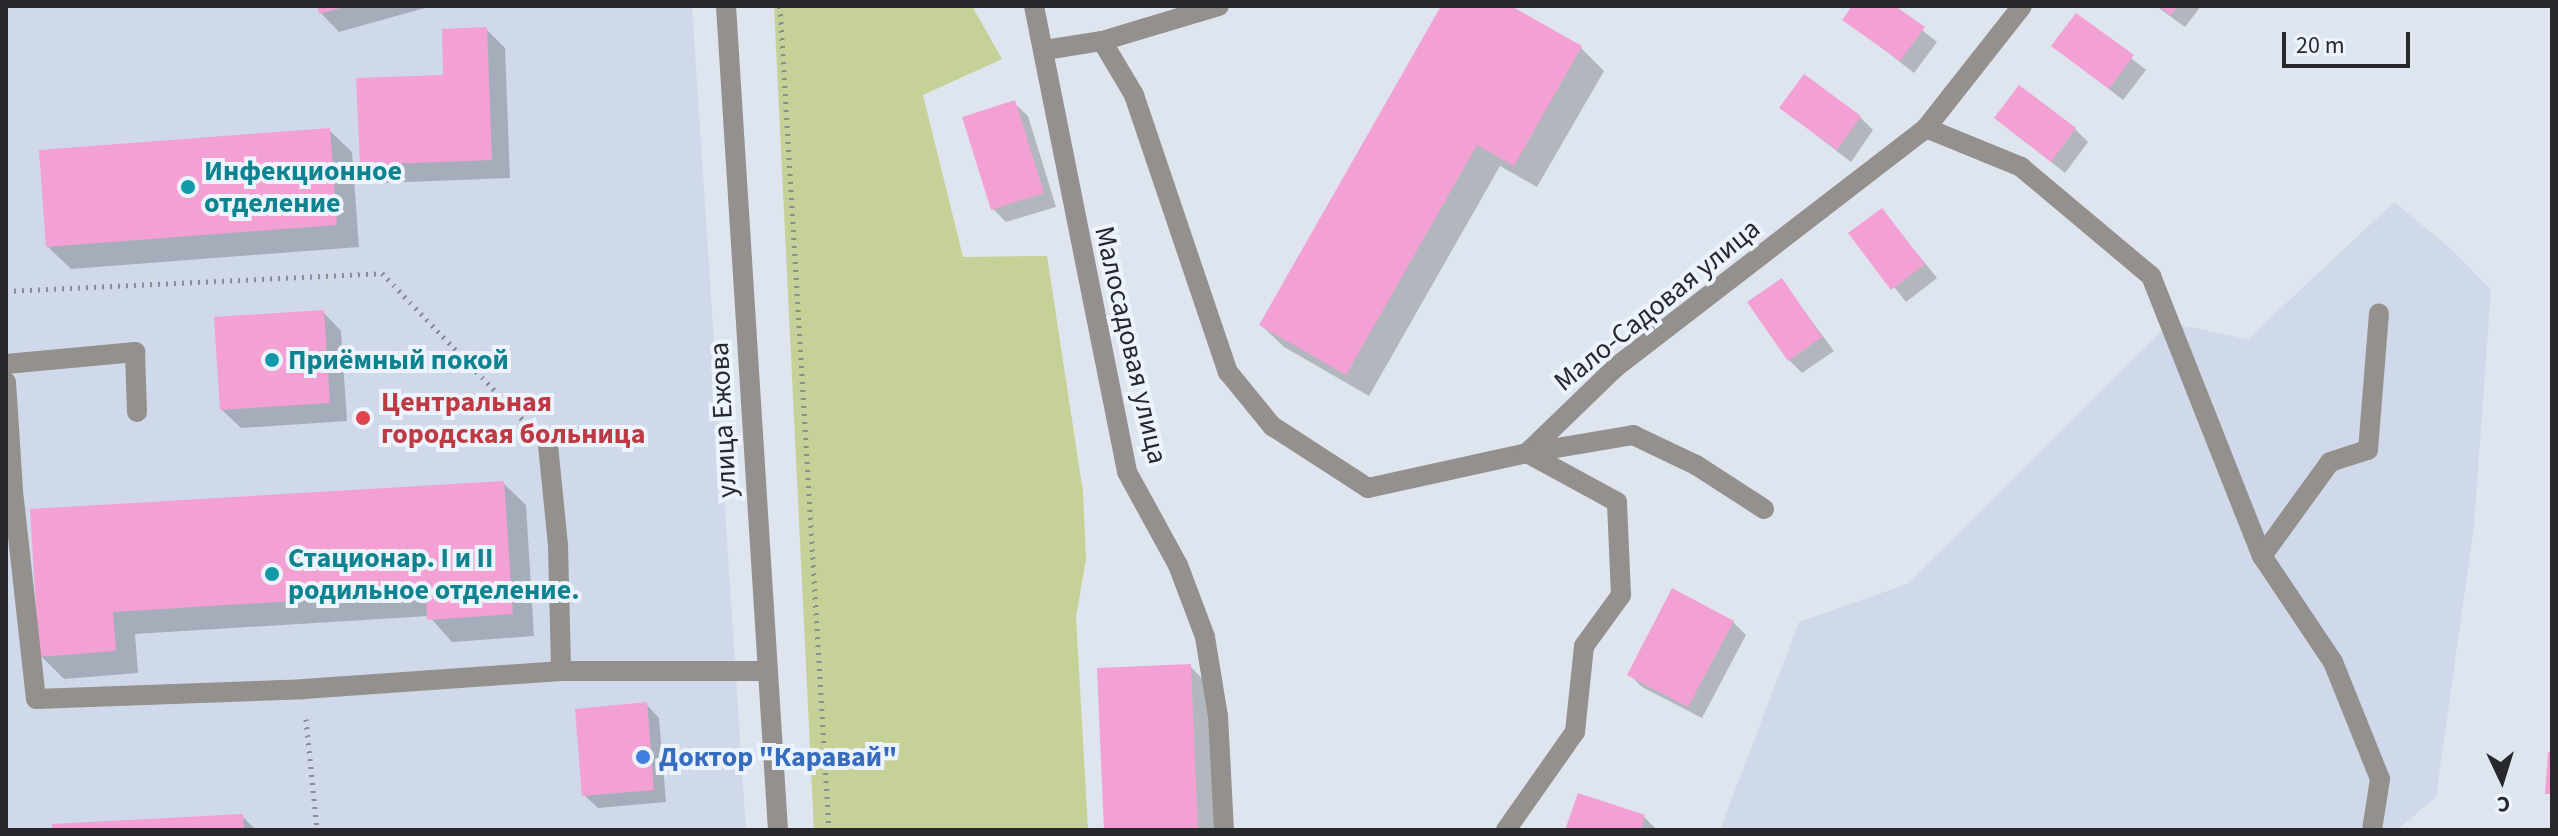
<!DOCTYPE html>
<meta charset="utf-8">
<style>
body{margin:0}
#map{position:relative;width:2558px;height:836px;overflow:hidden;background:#dfe5ee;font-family:"Source Sans 3",sans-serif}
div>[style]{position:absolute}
.built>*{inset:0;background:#d0d9e9}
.green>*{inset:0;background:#c5d196}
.shadow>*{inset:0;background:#0003}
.building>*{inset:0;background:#f3a0d4}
.path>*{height:5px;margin-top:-2.5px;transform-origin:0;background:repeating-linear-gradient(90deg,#898d94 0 2px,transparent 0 8px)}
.minor>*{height:20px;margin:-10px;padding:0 10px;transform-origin:10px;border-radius:10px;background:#93908d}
.dots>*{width:22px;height:22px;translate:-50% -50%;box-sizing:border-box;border:4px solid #edf3fc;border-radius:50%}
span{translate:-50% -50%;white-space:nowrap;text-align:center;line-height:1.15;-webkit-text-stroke:8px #edf3fc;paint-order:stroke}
.culture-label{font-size:28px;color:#0d838f;font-weight:700}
.left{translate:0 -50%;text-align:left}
.street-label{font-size:28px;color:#26282b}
.health-label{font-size:28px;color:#be3a42;font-weight:700}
.shop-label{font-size:28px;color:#366cbe;font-weight:700}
.frame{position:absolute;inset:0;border:8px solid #26282b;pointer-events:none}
.north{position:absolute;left:2462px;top:740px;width:80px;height:80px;-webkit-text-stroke:6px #edf3fc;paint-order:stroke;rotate:176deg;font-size:22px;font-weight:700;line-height:32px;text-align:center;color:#26282b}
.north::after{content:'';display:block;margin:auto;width:28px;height:36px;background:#26282b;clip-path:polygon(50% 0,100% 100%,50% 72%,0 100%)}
.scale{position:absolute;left:2282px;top:32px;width:128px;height:36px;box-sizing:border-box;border:4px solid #26282b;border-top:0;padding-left:10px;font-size:24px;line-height:28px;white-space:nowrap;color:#26282b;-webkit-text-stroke:6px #edf3fc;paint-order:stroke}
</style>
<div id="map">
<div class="built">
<i style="clip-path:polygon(6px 6px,692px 6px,746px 830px,6px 830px)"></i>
<i style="clip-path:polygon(2394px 202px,2451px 249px,2491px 290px,2474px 526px,2436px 797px,2397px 830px,1720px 830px,1799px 622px,1907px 584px,2170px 323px,2248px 339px)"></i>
</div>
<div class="green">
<i style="clip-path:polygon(774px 6px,972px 6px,1002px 59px,923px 95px,963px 257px,1047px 256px,1083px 492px,1086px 559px,1076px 617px,1088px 830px,814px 830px)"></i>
</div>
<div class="shadow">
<i style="clip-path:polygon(319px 6px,432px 6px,339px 32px,321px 13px)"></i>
<i style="clip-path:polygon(1443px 6px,1507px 6px,1581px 48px,1604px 71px,1537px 187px,1500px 166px,1369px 396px,1284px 347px,1261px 325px)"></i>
<i style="clip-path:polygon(1854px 6px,1892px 6px,1937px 42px,1914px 73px,1845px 19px)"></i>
<i style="clip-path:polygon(2156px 6px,2201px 6px,2185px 27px)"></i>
<i style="clip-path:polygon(2077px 15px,2146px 70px,2123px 100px,2054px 46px)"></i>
<i style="clip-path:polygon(486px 29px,505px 48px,510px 178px,381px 183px,362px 165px)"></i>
<i style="clip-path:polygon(1014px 103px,1028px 116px,1056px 207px,1006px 222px,993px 209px)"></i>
<i style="clip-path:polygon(1781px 108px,1860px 117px,1873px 130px,1851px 162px)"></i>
<i style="clip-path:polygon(1996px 118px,2075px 129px,2088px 142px,2065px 173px)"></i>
<i style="clip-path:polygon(329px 130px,352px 152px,359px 247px,71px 269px,48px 247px)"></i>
<i style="clip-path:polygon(1882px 210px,1937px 278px,1906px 302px,1851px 233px)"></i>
<i style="clip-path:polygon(1782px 281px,1834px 351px,1802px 373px,1789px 360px)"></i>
<i style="clip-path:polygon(323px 312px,341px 331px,347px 421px,241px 428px,222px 410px)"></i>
<i style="clip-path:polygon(503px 483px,526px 505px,534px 636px,452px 642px,429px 616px,135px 634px,138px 673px,64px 679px,41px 656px,32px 511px)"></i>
<i style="clip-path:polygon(1733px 622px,1746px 635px,1702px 718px,1642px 687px,1629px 674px)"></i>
<i style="clip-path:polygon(1190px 666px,1217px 694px,1223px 830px,1106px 830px)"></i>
<i style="clip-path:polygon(646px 704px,659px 718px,666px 802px,598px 808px,584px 795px)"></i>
<i style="clip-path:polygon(242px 816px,256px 830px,54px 830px)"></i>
<i style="clip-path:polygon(1644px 817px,1657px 830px,1567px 830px)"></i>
</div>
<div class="building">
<i style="clip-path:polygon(317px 6px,344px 6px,344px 7px,319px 14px)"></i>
<i style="clip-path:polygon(1441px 6px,1511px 6px,1582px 46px,1514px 166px,1477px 145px,1346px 375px,1259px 325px)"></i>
<i style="clip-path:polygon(1852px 6px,1895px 6px,1925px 27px,1900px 61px,1842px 20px)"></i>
<i style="clip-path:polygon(2158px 6px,2178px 6px,2171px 15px)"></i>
<i style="clip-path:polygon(2076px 13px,2134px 55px,2109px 89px,2051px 46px)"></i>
<i style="clip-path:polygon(487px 27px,492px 160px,360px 165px,356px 78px,443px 75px,442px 29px)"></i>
<i style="clip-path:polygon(1804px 74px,1861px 116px,1837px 150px,1779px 108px)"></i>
<i style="clip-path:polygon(2019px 85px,2076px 128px,2051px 162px,1994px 118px)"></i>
<i style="clip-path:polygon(1015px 100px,1044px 193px,991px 210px,962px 117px)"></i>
<i style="clip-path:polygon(330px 128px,337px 225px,46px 247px,39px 150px)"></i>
<i style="clip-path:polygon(1882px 208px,1925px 264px,1891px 290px,1848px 233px)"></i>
<i style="clip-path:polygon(1782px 278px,1822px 337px,1788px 361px,1747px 302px)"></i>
<i style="clip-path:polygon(324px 310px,330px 403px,220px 410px,214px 317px)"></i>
<i style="clip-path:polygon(504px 481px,513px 614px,427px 620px,426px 593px,113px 612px,116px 651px,39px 657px,30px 509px)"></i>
<i style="clip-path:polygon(1672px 588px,1734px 621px,1688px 707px,1627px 675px)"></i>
<i style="clip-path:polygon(1191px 664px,1198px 830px,1104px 830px,1097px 668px)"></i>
<i style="clip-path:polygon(647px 702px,654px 790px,582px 796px,575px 709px)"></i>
<i style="clip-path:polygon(2548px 752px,2552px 752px,2552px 794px,2545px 794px)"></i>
<i style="clip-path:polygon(1578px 793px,1645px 815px,1641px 830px,1565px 830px)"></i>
<i style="clip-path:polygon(243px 814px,244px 830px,52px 830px,52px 824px)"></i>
</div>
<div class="path">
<i style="left:780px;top:6px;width:825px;rotate:86.6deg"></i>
<i style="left:6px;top:291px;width:376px;rotate:-2.7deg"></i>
<i style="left:382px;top:273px;width:209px;rotate:46.2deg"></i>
<i style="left:306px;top:719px;width:112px;rotate:84.3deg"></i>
</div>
<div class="minor">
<i style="left:726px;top:6px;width:826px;rotate:86.39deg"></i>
<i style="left:1034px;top:6px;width:475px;rotate:78.7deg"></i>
<i style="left:1127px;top:472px;width:106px;rotate:61.3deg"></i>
<i style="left:1178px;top:565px;width:77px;rotate:69.4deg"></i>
<i style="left:1205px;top:637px;width:80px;rotate:80.7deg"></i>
<i style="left:1218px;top:716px;width:114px;rotate:87deg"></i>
<i style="left:1102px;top:41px;width:122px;rotate:-16.7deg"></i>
<i style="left:1045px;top:50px;width:58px;rotate:-9deg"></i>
<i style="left:1102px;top:41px;width:63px;rotate:59.3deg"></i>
<i style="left:1134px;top:95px;width:293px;rotate:71.3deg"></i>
<i style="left:1228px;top:372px;width:70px;rotate:50.8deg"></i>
<i style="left:1272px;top:426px;width:114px;rotate:32.9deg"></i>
<i style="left:1368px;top:488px;width:163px;rotate:-12.4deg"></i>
<i style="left:1527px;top:453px;width:124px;rotate:-44deg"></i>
<i style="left:1616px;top:367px;width:391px;rotate:-37.6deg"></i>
<i style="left:1926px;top:128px;width:155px;rotate:-51.8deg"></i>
<i style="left:1926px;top:128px;width:103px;rotate:22.3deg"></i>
<i style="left:2021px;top:167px;width:170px;rotate:40deg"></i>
<i style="left:2151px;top:276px;width:301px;rotate:68.4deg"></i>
<i style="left:2262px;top:556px;width:128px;rotate:56.2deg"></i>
<i style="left:2333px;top:662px;width:126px;rotate:68.1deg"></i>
<i style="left:2380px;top:779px;width:52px;rotate:98.9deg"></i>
<i style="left:6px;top:364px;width:130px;rotate:-5.3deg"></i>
<i style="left:135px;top:352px;width:60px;rotate:88.1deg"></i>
<i style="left:6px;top:382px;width:109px;rotate:86.3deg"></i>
<i style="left:13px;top:491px;width:209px;rotate:83.7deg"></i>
<i style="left:36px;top:699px;width:268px;rotate:-2.1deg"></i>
<i style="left:304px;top:689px;width:258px;rotate:-4deg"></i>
<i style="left:561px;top:671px;width:205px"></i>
<i style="left:548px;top:445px;width:100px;rotate:84.3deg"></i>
<i style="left:558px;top:545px;width:126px;rotate:88.6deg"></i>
<i style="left:1527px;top:453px;width:108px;rotate:-9.6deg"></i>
<i style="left:1633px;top:435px;width:70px;rotate:25.5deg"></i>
<i style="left:1696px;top:465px;width:81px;rotate:32.9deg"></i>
<i style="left:2262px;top:556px;width:116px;rotate:-54.1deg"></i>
<i style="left:2330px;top:462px;width:40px;rotate:-18deg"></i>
<i style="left:2368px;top:450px;width:137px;rotate:-85.4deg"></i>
<i style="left:1506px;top:830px;width:120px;rotate:-54.9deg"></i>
<i style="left:1575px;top:732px;width:86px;rotate:-84deg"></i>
<i style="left:1584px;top:646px;width:63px;rotate:-54deg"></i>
<i style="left:1621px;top:595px;width:93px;rotate:-92.5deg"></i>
<i style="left:1617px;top:502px;width:102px;rotate:-151.4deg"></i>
</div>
<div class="dots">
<i style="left:188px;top:187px;background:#0f9aa8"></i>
<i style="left:272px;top:360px;background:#0f9aa8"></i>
<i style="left:363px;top:418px;background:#e0444e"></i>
<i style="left:272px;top:574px;background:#0f9aa8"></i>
<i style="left:643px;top:757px;background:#3f7fe0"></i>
</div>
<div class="culture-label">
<span class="left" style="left:204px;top:187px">Инфекционное<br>отделение</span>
<span class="left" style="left:288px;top:360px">Приёмный покой</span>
<span class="left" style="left:288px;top:574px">Стационар. I и II<br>родильное отделение.</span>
</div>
<div class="street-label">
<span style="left:1657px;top:305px;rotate:-39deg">Мало-Садовая улица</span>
<span style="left:1131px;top:345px;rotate:77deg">Малосадовая улица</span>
<span style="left:723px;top:420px;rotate:-93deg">улица Ежова</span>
</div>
<div class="health-label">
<span class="left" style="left:381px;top:418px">Центральная<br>городская больница</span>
</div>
<div class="shop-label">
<span class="left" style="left:659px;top:757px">Доктор "Каравай"</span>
</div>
<div class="frame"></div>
<div class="north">С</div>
<div class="scale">20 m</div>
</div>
